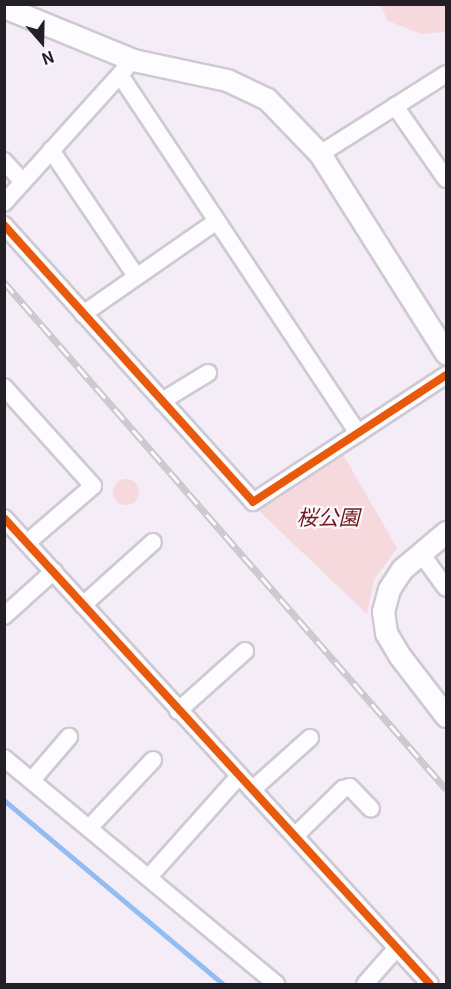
<!DOCTYPE html>
<meta charset="utf-8">
<style>
body{margin:0}
#map{position:relative;width:451px;height:989px;overflow:hidden;background:#f4ecf7;font-family:Georgia,"Noto Sans JP",serif}
div>[style]{position:absolute}
.green>*{inset:0;background:#f6d9dd}
.round{border-radius:50%}
.stream>*{height:4.5px;margin:-2.25px;padding:0 2.25px;transform-origin:2.25px;border-radius:2.25px;background:#91bdf2}
.roads{filter:drop-shadow(2px 0 #cfc9d1) drop-shadow(-2px 0 #cfc9d1) drop-shadow(0 2px #cfc9d1) drop-shadow(0 -2px #cfc9d1)}
.minor>*{height:16px;margin:-8px;padding:0 8px;transform-origin:8px;border-radius:8px;background:#fdfcfe}
.tertiary>*{height:21px;margin:-10.5px;padding:0 10.5px;transform-origin:10.5px;border-radius:10.5px;background:#fdfcfe}
.rail>*{height:7px;margin-top:-3.5px;transform-origin:0;background:repeating-linear-gradient(90deg,#fcf9fd 0 14px,#cac8cb 0 28px);box-sizing:border-box;border-block:2px solid #cac8cb}
.cycleway>*{height:8px;margin:-4px;padding:0 4px;transform-origin:4px;border-radius:4px;background:#e8590c}
span{translate:-50% -50%;white-space:nowrap;text-align:center;line-height:1.15;-webkit-text-stroke:4.5px #fcf9fd;paint-order:stroke}
.park-label{font-size:21px;color:#71171e;font-style:italic}
.frame{position:absolute;inset:0;border:6px solid #241f26;pointer-events:none}
.north{position:absolute;left:12px;top:12px;width:60px;height:60px;-webkit-text-stroke:4px #fcf9fd;paint-order:stroke;rotate:160deg;font-size:16px;font-weight:700;line-height:24px;text-align:center;color:#241f26}
.north::after{content:'';display:block;margin:auto;width:21px;height:27px;background:#241f26;clip-path:polygon(50% 0,100% 100%,50% 72%,0 100%)}
</style>
<div id="map">
<div class="green">
<i style="clip-path:polygon(380px 5px,446px 5px,446px 32px,421px 34px,388px 21px)"></i>
<i style="clip-path:polygon(341px 451px,397px 548px,374px 580px,367px 614px,257px 509px)"></i>
<i class="round" style="left:113px;top:479px;width:26px;height:26px"></i>
</div>
<div class="stream">
<i style="left:4px;top:800px;width:286px;rotate:40deg"></i>
</div>
<div class="roads">
<div class="minor">
<i style="left:120px;top:75px;width:430px;rotate:56.4deg"></i>
<i style="left:395px;top:106px;width:89px;rotate:55.1deg"></i>
<i style="left:51px;top:150px;width:152px;rotate:56deg"></i>
<i style="left:320px;top:154px;width:149px;rotate:-32.4deg"></i>
<i style="left:4px;top:161px;width:27px;rotate:48deg"></i>
<i style="left:4px;top:203px;width:182px;rotate:-47.9deg"></i>
<i style="left:4px;top:225px;width:372px;rotate:48deg"></i>
<i style="left:253px;top:502px;width:231px;rotate:-33.3deg"></i>
<i style="left:83px;top:314px;width:163px;rotate:-34.8deg"></i>
<i style="left:4px;top:387px;width:133px;rotate:48deg"></i>
<i style="left:93px;top:486px;width:86px;rotate:139.3deg"></i>
<i style="left:162px;top:401px;width:54px;rotate:-31.3deg"></i>
<i style="left:4px;top:518px;width:631px;rotate:47.57deg"></i>
<i style="left:420px;top:552px;width:44px;rotate:54.2deg"></i>
<i style="left:83px;top:605px;width:94px;rotate:-42deg"></i>
<i style="left:4px;top:616px;width:67px;rotate:-42deg"></i>
<i style="left:178px;top:711px;width:90px;rotate:-41.8deg"></i>
<i style="left:4px;top:758px;width:354px;rotate:39.7deg"></i>
<i style="left:32px;top:780px;width:57px;rotate:-49.3deg"></i>
<i style="left:252px;top:790px;width:78px;rotate:-41.9deg"></i>
<i style="left:90px;top:827px;width:92px;rotate:-46.8deg"></i>
<i style="left:296px;top:835px;width:66px;rotate:-44.4deg"></i>
<i style="left:343px;top:789px;width:7px;rotate:-16deg"></i>
<i style="left:350px;top:787px;width:30px;rotate:46deg"></i>
<i style="left:149px;top:877px;width:135px;rotate:-48.3deg"></i>
<i style="left:365px;top:984px;width:47px;rotate:-48.5deg"></i>
</div>
<div class="tertiary">
<i style="left:4px;top:7px;width:139px;rotate:22.3deg"></i>
<i style="left:133px;top:60px;width:96px;rotate:12deg"></i>
<i style="left:227px;top:80px;width:44px;rotate:25.4deg"></i>
<i style="left:267px;top:99px;width:76px;rotate:46.1deg"></i>
<i style="left:320px;top:154px;width:236px;rotate:57.7deg"></i>
<i style="left:446px;top:532px;width:57px;rotate:139.9deg"></i>
<i style="left:402px;top:569px;width:24px;rotate:123deg"></i>
<i style="left:389px;top:589px;width:23px;rotate:105deg"></i>
<i style="left:383px;top:611px;width:22px;rotate:82deg"></i>
<i style="left:386px;top:633px;width:26px;rotate:59deg"></i>
<i style="left:399px;top:655px;width:77px;rotate:52.4deg"></i>
</div>
</div>
<div class="rail">
<i style="left:4px;top:282px;width:673px;rotate:48.92deg"></i>
</div>
<div class="cycleway">
<i style="left:4px;top:225px;width:372px;rotate:48deg"></i>
<i style="left:253px;top:502px;width:231px;rotate:-33.3deg"></i>
<i style="left:4px;top:518px;width:631px;rotate:47.57deg"></i>
</div>
<div class="park-label">
<span style="left:328px;top:516px">桜公園</span>
</div>
<div class="frame"></div>
<div class="north">N</div>
</div>
